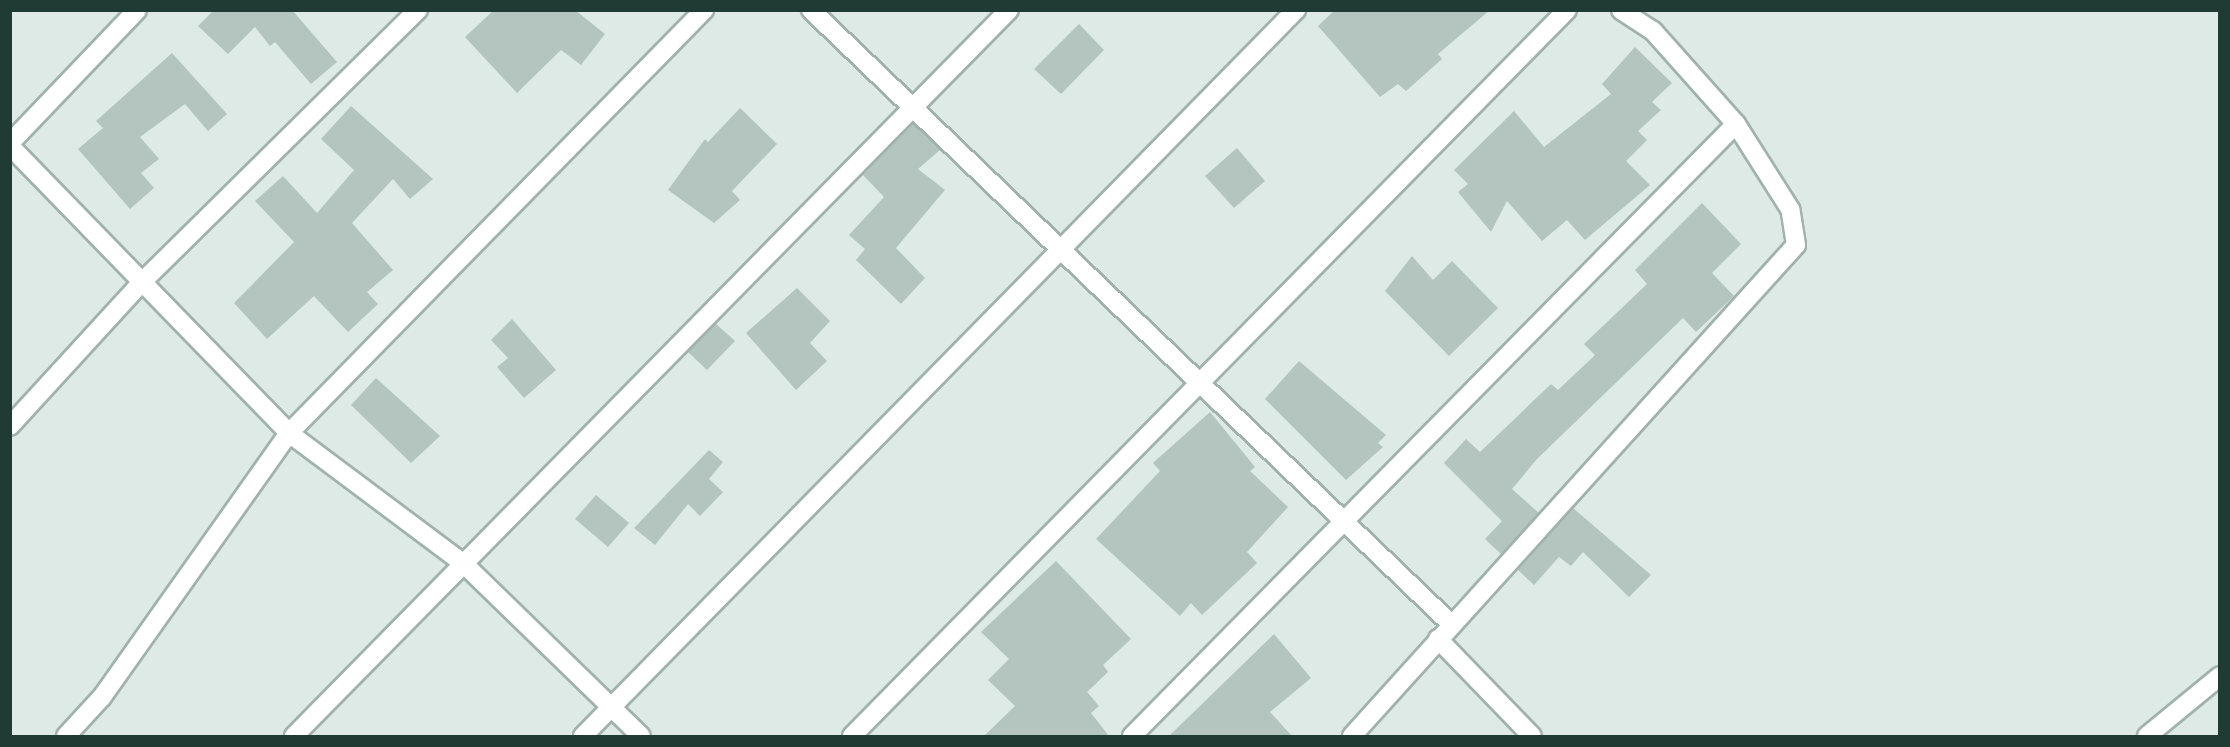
<!DOCTYPE html>
<style>
body{margin:0}
#map{position:relative;width:2230px;height:747px;overflow:hidden;background:#deeae5;font-family:Arial,sans-serif}
div>[style]{position:absolute}
.building>*{inset:0;background:#b3c5be}
.roads{filter:drop-shadow(2px 0 #a1b2ac) drop-shadow(-2px 0 #a1b2ac) drop-shadow(0 2px #a1b2ac) drop-shadow(0 -2px #a1b2ac)}
.minor>*{height:18px;margin:-9px;padding:0 9px;transform-origin:9px;border-radius:9px;background:#fff}
span{translate:-50% -50%;white-space:nowrap;text-align:center;line-height:1.15;-webkit-text-stroke:4.5px #eef7f3;paint-order:stroke}
.frame{position:absolute;inset:0;border:12px solid #1f3b34;pointer-events:none}
</style>
<div id="map">
<div class="building">
<i style="clip-path:polygon(214px 10px,292px 10px,337px 62px,311px 84px,275px 42px,270px 46px,255px 27px,228px 54px,198px 26px)"></i>
<i style="clip-path:polygon(494px 10px,575px 10px,605px 34px,581px 65px,561px 50px,517px 93px,465px 37px)"></i>
<i style="clip-path:polygon(1335px 10px,1490px 10px,1438px 54px,1442px 59px,1406px 91px,1398px 84px,1380px 97px,1318px 26px)"></i>
<i style="clip-path:polygon(1079px 24px,1104px 50px,1061px 94px,1034px 69px)"></i>
<i style="clip-path:polygon(1635px 47px,1672px 83px,1652px 102px,1661px 110px,1638px 131px,1647px 140px,1626px 161px,1650px 185px,1585px 240px,1567px 220px,1542px 241px,1507px 201px,1491px 232px,1458px 192px,1468px 184px,1454px 170px,1514px 111px,1544px 147px,1611px 94px,1602px 84px)"></i>
<i style="clip-path:polygon(172px 53px,227px 114px,208px 131px,185px 104px,140px 137px,159px 159px,141px 173px,154px 188px,130px 209px,78px 149px,103px 128px,96px 121px)"></i>
<i style="clip-path:polygon(351px 106px,433px 179px,410px 199px,393px 179px,352px 223px,393px 270px,367px 292px,378px 304px,348px 332px,314px 296px,267px 339px,234px 303px,294px 242px,255px 201px,283px 176px,317px 213px,354px 170px,321px 139px)"></i>
<i style="clip-path:polygon(740px 108px,777px 144px,732px 191px,740px 200px,714px 223px,668px 190px,705px 139px,708px 142px)"></i>
<i style="clip-path:polygon(913px 123px,940px 150px,918px 169px,945px 190px,896px 248px,925px 278px,901px 304px,856px 260px,865px 249px,849px 235px,884px 197px,863px 175px)"></i>
<i style="clip-path:polygon(1237px 148px,1265px 181px,1234px 208px,1205px 176px)"></i>
<i style="clip-path:polygon(1702px 203px,1741px 244px,1712px 273px,1734px 296px,1696px 332px,1683px 318px,1537px 459px,1512px 489px,1539px 513px,1501px 554px,1485px 539px,1502px 521px,1444px 463px,1466px 439px,1480px 452px,1551px 384px,1558px 390px,1595px 355px,1584px 344px,1647px 284px,1635px 270px)"></i>
<i style="clip-path:polygon(1412px 256px,1433px 280px,1452px 261px,1498px 308px,1449px 356px,1385px 291px)"></i>
<i style="clip-path:polygon(797px 288px,830px 321px,810px 343px,827px 361px,796px 390px,746px 333px)"></i>
<i style="clip-path:polygon(512px 319px,556px 370px,524px 398px,497px 367px,508px 358px,491px 340px)"></i>
<i style="clip-path:polygon(716px 324px,735px 341px,707px 370px,688px 352px)"></i>
<i style="clip-path:polygon(1299px 361px,1386px 435px,1378px 443px,1383px 447px,1346px 480px,1265px 399px)"></i>
<i style="clip-path:polygon(376px 378px,440px 436px,411px 463px,351px 405px)"></i>
<i style="clip-path:polygon(1210px 412px,1255px 467px,1250px 471px,1288px 507px,1247px 552px,1257px 563px,1202px 615px,1191px 603px,1180px 616px,1096px 539px,1160px 471px,1153px 463px)"></i>
<i style="clip-path:polygon(709px 450px,723px 462px,709px 479px,723px 492px,700px 516px,688px 504px,655px 545px,634px 528px)"></i>
<i style="clip-path:polygon(596px 495px,629px 523px,608px 547px,575px 519px)"></i>
<i style="clip-path:polygon(1573px 508px,1651px 575px,1629px 597px,1583px 552px,1571px 566px,1559px 557px,1534px 585px,1518px 570px)"></i>
<i style="clip-path:polygon(1056px 561px,1131px 639px,1103px 665px,1108px 672px,1087px 692px,1099px 706px,1091px 713px,1109px 736px,984px 736px,1015px 706px,988px 680px,1009px 659px,981px 632px)"></i>
<i style="clip-path:polygon(1274px 634px,1311px 678px,1270px 712px,1292px 736px,1169px 736px)"></i>
</div>
<div class="roads">
<div class="minor">
<i style="left:811px;top:10px;width:887px;rotate:43.81deg"></i>
<i style="left:10px;top:143px;width:184px;rotate:-46.3deg"></i>
<i style="left:10px;top:146px;width:400px;rotate:45.8deg"></i>
<i style="left:289px;top:433px;width:217px;rotate:36.8deg"></i>
<i style="left:463px;top:563px;width:248px;rotate:44.2deg"></i>
<i style="left:10px;top:426px;width:198px;rotate:-47.5deg"></i>
<i style="left:144px;top:280px;width:385px;rotate:-44.6deg"></i>
<i style="left:1438px;top:639px;width:135px;rotate:45.9deg"></i>
<i style="left:66px;top:736px;width:53px;rotate:-47.3deg"></i>
<i style="left:102px;top:697px;width:324px;rotate:-54.7deg"></i>
<i style="left:289px;top:433px;width:593px;rotate:-45.55deg"></i>
<i style="left:294px;top:736px;width:1019px;rotate:-45.44deg"></i>
<i style="left:583px;top:736px;width:1018px;rotate:-45.52deg"></i>
<i style="left:852px;top:736px;width:1019px;rotate:-45.44deg"></i>
<i style="left:1132px;top:736px;width:860px;rotate:-45.38deg"></i>
<i style="left:1352px;top:736px;width:662px;rotate:-47.88deg"></i>
<i style="left:1796px;top:245px;width:36px;rotate:-99deg"></i>
<i style="left:1790px;top:209px;width:101px;rotate:-122.4deg"></i>
<i style="left:1736px;top:124px;width:125px;rotate:-131.7deg"></i>
<i style="left:1653px;top:31px;width:38px;rotate:-147deg"></i>
<i style="left:2147px;top:736px;width:94px;rotate:-39.4deg"></i>
</div>
</div>
<div class="frame"></div>
</div>
